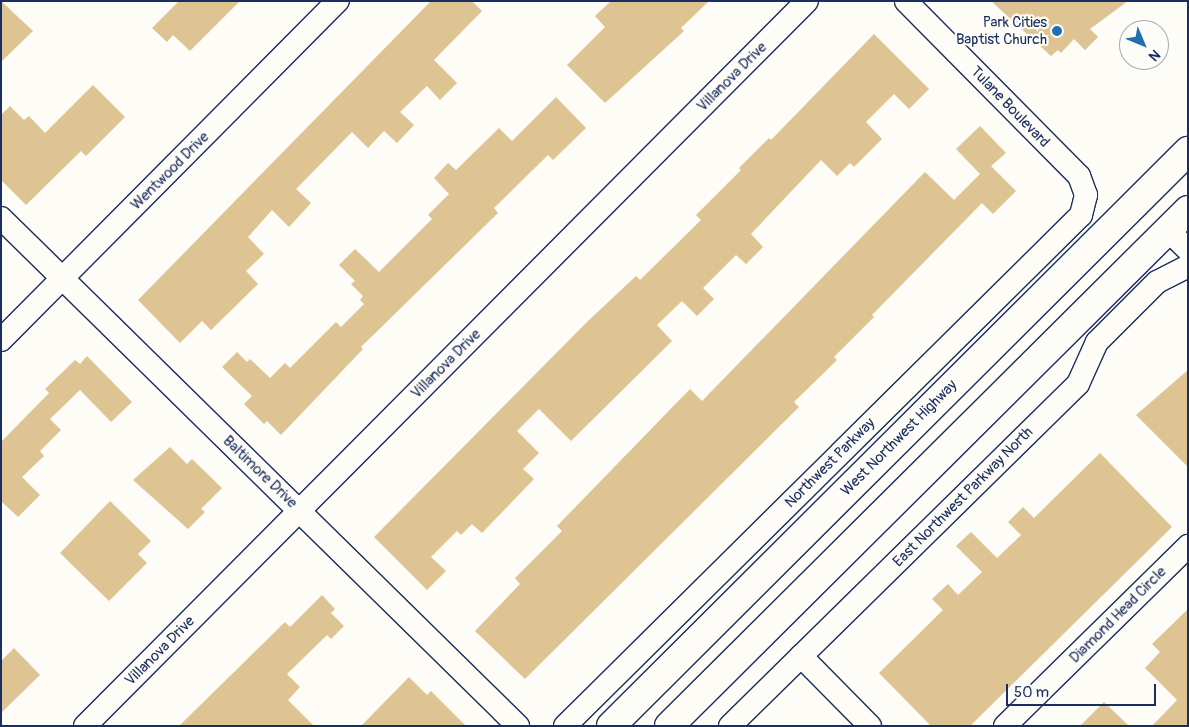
<!DOCTYPE html>
<style>
body{margin:0}
#map{position:relative;width:1189px;height:727px;overflow:hidden;background:#fdfcf7;font-family:Pangolin,sans-serif}
div>[style]{position:absolute}
.building>*{inset:0;background:#dec393}
.roads{filter:drop-shadow(1px 0 #1b2f5e) drop-shadow(-1px 0 #1b2f5e) drop-shadow(0 1px #1b2f5e) drop-shadow(0 -1px #1b2f5e)}
.minor>*{height:22px;margin:-11px;padding:0 11px;transform-origin:11px;border-radius:11px;background:#fdfcf7}
.primary>*{height:28px;margin:-14px;padding:0 14px;transform-origin:14px;border-radius:14px;background:#fdfcf7}
.dots>*{width:14px;height:14px;translate:-50% -50%;box-sizing:border-box;border:2px solid #fdfcf7;border-radius:50%}
span{translate:-50% -50%;white-space:nowrap;text-align:center;line-height:1.15;-webkit-text-stroke:4.5px #fdfcf7;paint-order:stroke}
.poi-label{font-size:15px;color:#1b2f5e}
.right{translate:-100% -50%;text-align:right}
.street-label{font-size:15px;color:#1b2f5e}
.frame{position:absolute;inset:0;border:2px solid #1b2f5e;pointer-events:none}
.north{position:absolute;left:1119px;top:20px;width:50px;height:50px;box-sizing:border-box;background:#fdfcf7;border:1px solid #a3aaba;border-radius:50%;rotate:135deg;font-size:14px;font-weight:700;line-height:20px;text-align:center;color:#1b2f5e}
.north::after{content:'';display:block;margin:auto;width:18px;height:22px;background:#1f6fb2;clip-path:polygon(50% 0,100% 100%,50% 72%,0 100%)}
.scale{position:absolute;left:1006px;top:684px;width:150px;height:22px;box-sizing:border-box;border:2px solid #1b2f5e;border-top:0;padding-left:6px;font-size:15px;line-height:18px;white-space:nowrap;color:#1b2f5e;-webkit-text-stroke:4px #fdfcf7;paint-order:stroke}
</style>
<div id="map">
<div class="building">
<i style="clip-path:polygon(1px 1px,33px 31px,1px 62px)"></i>
<i style="clip-path:polygon(179px 1px,240px 1px,190px 51px,173px 35px,167px 42px,152px 28px)"></i>
<i style="clip-path:polygon(431px 1px,472px 1px,482px 11px,434px 60px,457px 83px,440px 100px,427px 86px,400px 112px,414px 125px,397px 143px,384px 131px,368px 148px,352px 132px,296px 189px,311px 203px,289px 227px,272px 210px,248px 237px,264px 254px,246px 271px,258px 284px,211px 330px,202px 321px,180px 343px,138px 300px)"></i>
<i style="clip-path:polygon(611px 1px,709px 1px,681px 28px,684px 31px,605px 103px,567px 65px,605px 27px,595px 16px)"></i>
<i style="clip-path:polygon(991px 1px,1128px 1px,1090px 29px,1098px 37px,1085px 50px,1074px 39px,1061px 53px,1058px 50px,1051px 56px)"></i>
<i style="clip-path:polygon(874px 34px,929px 89px,909px 109px,894px 94px,866px 122px,882px 139px,854px 167px,850px 163px,837px 176px,821px 160px,751px 234px,763px 247px,746px 264px,736px 255px,703px 288px,714px 299px,697px 316px,682px 301px,657px 325px,672px 341px,571px 441px,539px 409px,517px 431px,539px 453px,523px 469px,534px 479px,482px 533px,472px 524px,461px 535px,457px 531px,431px 557px,446px 571px,427px 590px,374px 537px,588px 321px,636px 276px,640px 280px,701px 220px,696px 215px,741px 170px,739px 168px,769px 138px,771px 140px)"></i>
<i style="clip-path:polygon(93px 85px,125px 117px,86px 156px,81px 151px,26px 205px,1px 180px,1px 115px,10px 106px,24px 120px,29px 116px,45px 133px)"></i>
<i style="clip-path:polygon(556px 97px,586px 128px,553px 160px,548px 155px,494px 208px,498px 213px,361px 347px,363px 349px,281px 435px,267px 421px,264px 424px,244px 404px,252px 396px,222px 367px,237px 352px,247px 362px,250px 359px,270px 378px,285px 363px,290px 368px,336px 322px,341px 327px,364px 304px,360px 300px,363px 296px,351px 284px,355px 281px,339px 265px,355px 249px,379px 272px,432px 219px,428px 215px,449px 194px,434px 178px,448px 163px,456px 170px,499px 128px,512px 141px)"></i>
<i style="clip-path:polygon(980px 126px,1006px 153px,991px 166px,1016px 191px,993px 214px,982px 203px,872px 315px,874px 317px,834px 357px,837px 360px,794px 402px,799px 407px,525px 679px,475px 631px,520px 584px,515px 578px,562px 531px,557px 526px,690px 389px,702px 401px,925px 172px,954px 200px,980px 174px,956px 149px)"></i>
<i style="clip-path:polygon(87px 356px,132px 402px,111px 422px,80px 390px,50px 419px,61px 430px,40px 451px,44px 456px,22px 477px,40px 495px,18px 517px,1px 501px,1px 442px,49px 393px,45px 389px,75px 360px,80px 364px)"></i>
<i style="clip-path:polygon(1188px 370px,1188px 467px,1136px 415px)"></i>
<i style="clip-path:polygon(170px 447px,187px 464px,192px 459px,222px 488px,201px 509px,205px 512px,188px 529px,133px 480px)"></i>
<i style="clip-path:polygon(1100px 453px,1172px 527px,970px 726px,931px 726px,879px 673px,943px 610px,932px 599px,948px 584px,958px 595px,982px 572px,956px 546px,971px 532px,997px 558px,1021px 535px,1008px 522px,1023px 507px,1034px 518px)"></i>
<i style="clip-path:polygon(110px 501px,151px 541px,138px 554px,147px 563px,109px 601px,60px 553px)"></i>
<i style="clip-path:polygon(322px 595px,335px 609px,331px 613px,344px 626px,331px 639px,327px 635px,287px 674px,300px 687px,288px 700px,314px 726px,179px 726px,285px 622px,290px 627px)"></i>
<i style="clip-path:polygon(1188px 609px,1188px 726px,1152px 726px,1177px 700px,1145px 668px,1160px 652px,1152px 644px)"></i>
<i style="clip-path:polygon(14px 648px,40px 675px,1px 713px,1px 661px)"></i>
<i style="clip-path:polygon(409px 677px,427px 695px,431px 691px,466px 726px,361px 726px)"></i>
<i style="clip-path:polygon(1104px 702px,1129px 726px,1080px 726px)"></i>
</div>
<div class="roads">
<div class="minor">
<i style="left:1px;top:218px;width:725px;rotate:44.5deg"></i>
<i style="left:1168px;top:230px;width:28px;rotate:45deg"></i>
<i style="left:1px;top:340px;width:478px;rotate:-45.2deg"></i>
<i style="left:801px;top:656px;width:98px;rotate:45.4deg"></i>
<i style="left:85px;top:726px;width:1023px;rotate:-45.12deg"></i>
<i style="left:565px;top:726px;width:726px;rotate:-44.72deg"></i>
<i style="left:1081px;top:215px;width:21px;rotate:-76deg"></i>
<i style="left:1086px;top:195px;width:20px;rotate:-110deg"></i>
<i style="left:1079px;top:176px;width:246px;rotate:-134.7deg"></i>
<i style="left:730px;top:726px;width:488px;rotate:-44.5deg"></i>
<i style="left:1078px;top:384px;width:46px;rotate:-65.7deg"></i>
<i style="left:1097px;top:342px;width:85px;rotate:-45deg"></i>
<i style="left:1157px;top:282px;width:35px;rotate:-27deg"></i>
<i style="left:1005px;top:726px;width:257px;rotate:-44.5deg"></i>
</div>
<div class="primary">
<i style="left:611px;top:726px;width:815px;rotate:-44.9deg"></i>
<i style="left:669px;top:726px;width:732px;rotate:-44.83deg"></i>
</div>
</div>
<div class="dots">
<i style="left:1057px;top:31px;background:#1f6fb2"></i>
</div>
<div class="poi-label">
<span class="right" style="left:1047px;top:31px">Park Cities<br>Baptist Church</span>
</div>
<div class="street-label">
<span style="left:732px;top:77px;rotate:-45deg">Villanova Drive</span>
<span style="left:1010px;top:107px;rotate:46deg">Tulane Boulevard</span>
<span style="left:170px;top:171px;rotate:-45deg">Wentwood Drive</span>
<span style="left:446px;top:364px;rotate:-45deg">Villanova Drive</span>
<span style="left:899px;top:438px;rotate:-45deg">West Northwest Highway</span>
<span style="left:830px;top:463px;rotate:-45deg">Northwest Parkway</span>
<span style="left:260px;top:472px;rotate:44deg">Baltimore Drive</span>
<span style="left:963px;top:497px;rotate:-45deg">East Northwest Parkway North</span>
<span style="left:1118px;top:615px;rotate:-45deg">Diamond Head Circle</span>
<span style="left:160px;top:651px;rotate:-45deg">Villanova Drive</span>
</div>
<div class="frame"></div>
<div class="north">N</div>
<div class="scale">50 m</div>
</div>
